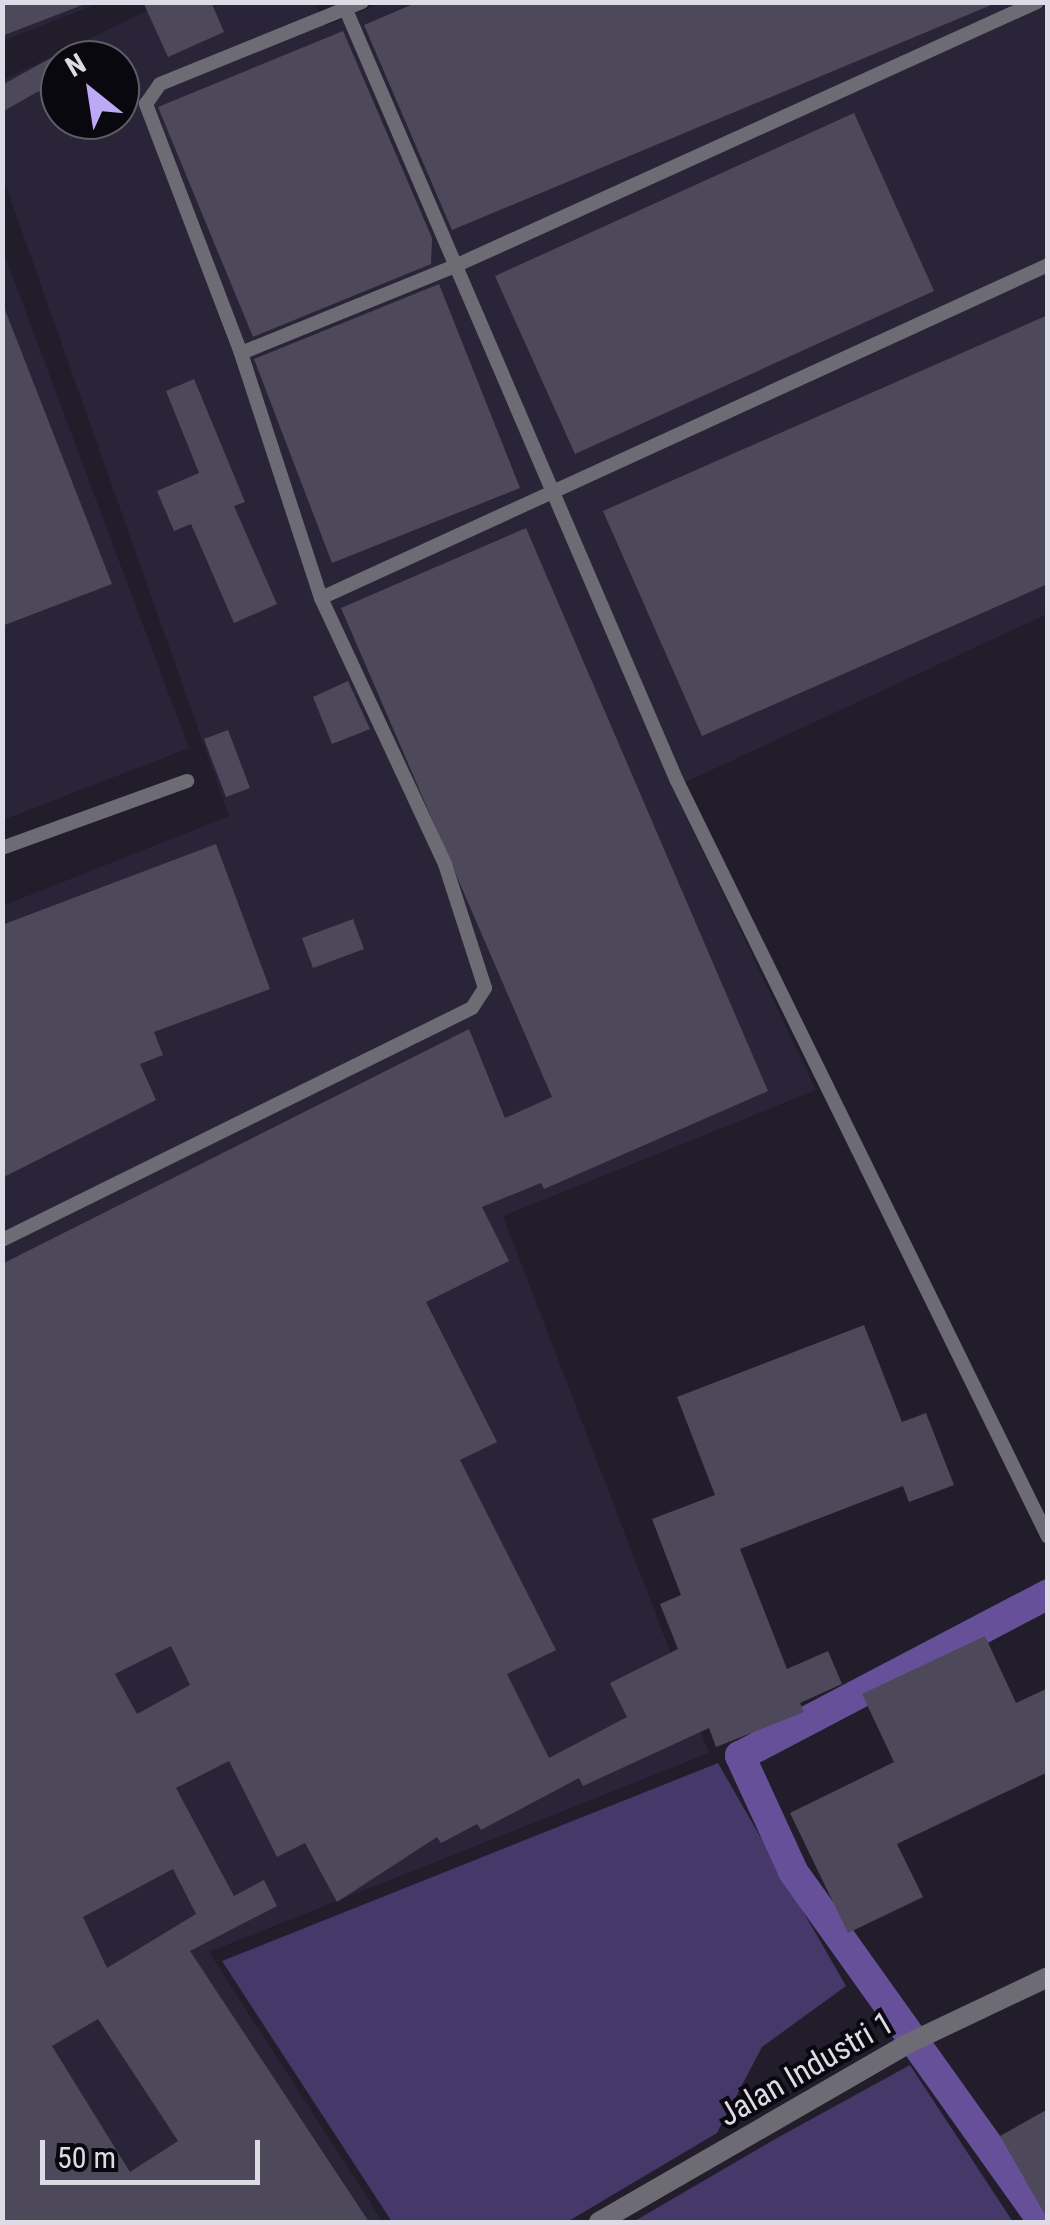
<!DOCTYPE html>
<style>
body{margin:0}
#map{position:relative;width:1050px;height:2225px;overflow:hidden;background:#211d2b;font-family:"Roboto Condensed",sans-serif}
div>[style]{position:absolute}
.built>*{inset:0;background:#292438}
.green>*{inset:0;background:#463868}
.canal>*{height:30px;margin:-15px;padding:0 15px;transform-origin:15px;border-radius:15px;background:#665099}
.building>*{inset:0;background:#4d495a}
.lane>*{height:14px;margin:-7px;padding:0 7px;transform-origin:7px;border-radius:7px;background:#6d6b73}
.street>*{height:20px;margin:-10px;padding:0 10px;transform-origin:10px;border-radius:10px;background:#6d6b73}
span{translate:-50% -50%;white-space:nowrap;text-align:center;line-height:1.15;-webkit-text-stroke:8px #0a080f;paint-order:stroke}
.street-label{font-size:32px;color:#dddbe5}
.frame{position:absolute;inset:0;border:5px solid #dddbe5;pointer-events:none}
.north{position:absolute;left:40px;top:40px;width:100px;height:100px;box-sizing:border-box;background:#0a080f;border:2px solid #5e5c65;border-radius:50%;rotate:330deg;font-size:28px;font-weight:700;line-height:40px;text-align:center;color:#dddbe5}
.north::after{content:'';display:block;margin:auto;width:35px;height:45px;background:#bda9f5;clip-path:polygon(50% 0,100% 100%,50% 72%,0 100%)}
.scale{position:absolute;left:40px;top:2140px;width:220px;height:45px;box-sizing:border-box;border:5px solid #dddbe5;border-top:0;padding-left:12px;font-size:30px;line-height:35px;white-space:nowrap;color:#dddbe5;-webkit-text-stroke:8px #0a080f;paint-order:stroke}
</style>
<div id="map">
<div class="built">
<i style="clip-path:polygon(evenodd,383px 2px,1047px 3px,1047px 614px,673px 788px,816px 1090px,503px 1216px,709px 1753px,209px 1952px,383px 2222px,3px 2222px,2px 906px,229px 816px,3px 178px,3px 80px,163px 3px,315px 3px,326px 26px,383px 2px,60px 60px,120px 60px,120px 120px,60px 120px,60px 60px)"></i>
<i style="clip-path:polygon(3px 3px,99px 3px,3px 41px)"></i>
<i style="clip-path:polygon(2px 248px,189px 748px,3px 820px,2px 820px)"></i>
</div>
<div class="green">
<i style="clip-path:polygon(718px 1763px,846px 1986px,762px 2047px,717px 2133px,567px 2222px,392px 2222px,222px 1961px)"></i>
<i style="clip-path:polygon(910px 2065px,1013px 2222px,633px 2222px,777px 2138px)"></i>
</div>
<div class="canal">
<i style="left:1043px;top:2222px;width:431px;rotate:-125.5deg"></i>
<i style="left:793px;top:1871px;width:127px;rotate:-114.7deg"></i>
<i style="left:740px;top:1756px;width:348px;rotate:-27.7deg"></i>
</div>
<div class="building">
<i style="clip-path:polygon(2px 2px,84px 2px,85px 4px,2px 36px)"></i>
<i style="clip-path:polygon(143px 2px,211px 2px,224px 32px,168px 57px)"></i>
<i style="clip-path:polygon(418px 2px,996px 2px,996px 3px,452px 230px,364px 25px)"></i>
<i style="clip-path:polygon(343px 31px,432px 238px,431px 264px,253px 337px,158px 107px)"></i>
<i style="clip-path:polygon(60px 53px,60px 128px,39px 91px,2px 112px,2px 85px)"></i>
<i style="clip-path:polygon(854px 113px,934px 291px,575px 454px,495px 276px)"></i>
<i style="clip-path:polygon(439px 284px,520px 488px,332px 563px,254px 359px)"></i>
<i style="clip-path:polygon(2px 302px,112px 584px,2px 626px)"></i>
<i style="clip-path:polygon(1048px 315px,1048px 584px,702px 736px,603px 511px)"></i>
<i style="clip-path:polygon(194px 379px,245px 502px,234px 506px,277px 604px,234px 623px,191px 524px,174px 531px,157px 491px,199px 473px,166px 391px)"></i>
<i style="clip-path:polygon(evenodd,526px 528px,768px 1091px,544px 1189px,541px 1183px,482px 1207px,509px 1261px,426px 1302px,497px 1442px,460px 1460px,556px 1650px,507px 1674px,549px 1758px,627px 1717px,610px 1683px,678px 1649px,660px 1604px,681px 1595px,652px 1519px,715px 1495px,677px 1397px,864px 1325px,902px 1422px,926px 1413px,954px 1485px,909px 1502px,903px 1486px,740px 1549px,787px 1669px,828px 1651px,842px 1684px,800px 1703px,804px 1712px,716px 1747px,709px 1728px,583px 1786px,579px 1778px,481px 1830px,477px 1824px,441px 1843px,437px 1837px,337px 1902px,305px 1843px,277px 1857px,229px 1761px,176px 1788px,234px 1896px,264px 1880px,277px 1906px,190px 1951px,369px 2222px,2px 2222px,2px 1264px,469px 1029px,505px 1118px,552px 1097px,341px 608px,526px 528px,171px 1646px,190px 1685px,137px 1714px,115px 1674px,171px 1646px,526px 528px,173px 1869px,196px 1914px,107px 1968px,83px 1917px,173px 1869px,526px 528px,98px 2019px,178px 2141px,130px 2172px,52px 2046px,98px 2019px)"></i>
<i style="clip-path:polygon(348px 681px,370px 729px,332px 744px,313px 697px)"></i>
<i style="clip-path:polygon(228px 730px,250px 788px,226px 797px,204px 739px)"></i>
<i style="clip-path:polygon(216px 844px,270px 989px,154px 1032px,163px 1055px,140px 1064px,156px 1100px,2px 1178px,2px 925px)"></i>
<i style="clip-path:polygon(353px 919px,364px 949px,313px 968px,302px 938px)"></i>
<i style="clip-path:polygon(985px 1636px,1016px 1703px,1048px 1688px,1048px 1772px,897px 1844px,923px 1897px,848px 1933px,790px 1813px,894px 1762px,862px 1694px)"></i>
<i style="clip-path:polygon(1048px 2109px,1048px 2220px,1000px 2136px)"></i>
</div>
<div class="lane">
<i style="left:346px;top:10px;width:839px;rotate:66.77deg"></i>
<i style="left:677px;top:781px;width:842px;rotate:63.86deg"></i>
<i style="left:241px;top:353px;width:231px;rotate:-22.1deg"></i>
<i style="left:455px;top:266px;width:639px;rotate:-24.4deg"></i>
<i style="left:321px;top:598px;width:800px;rotate:-24.61deg"></i>
<i style="left:2px;top:848px;width:197px;rotate:-19.9deg"></i>
<i style="left:2px;top:1240px;width:524px;rotate:-26.27deg"></i>
<i style="left:472px;top:1008px;width:24px;rotate:-57deg"></i>
<i style="left:485px;top:988px;width:130px;rotate:-107.9deg"></i>
<i style="left:445px;top:864px;width:293px;rotate:-115deg"></i>
<i style="left:321px;top:598px;width:258px;rotate:-108.1deg"></i>
<i style="left:241px;top:353px;width:267px;rotate:-110.9deg"></i>
<i style="left:146px;top:104px;width:24px;rotate:-55deg"></i>
<i style="left:160px;top:84px;width:218px;rotate:-22.1deg"></i>
</div>
<div class="street">
<i style="left:599px;top:2222px;width:356px;rotate:-30deg"></i>
<i style="left:907px;top:2044px;width:156px;rotate:-25.4deg"></i>
</div>
<div class="street-label">
<span style="left:806px;top:2069px;rotate:-30deg">Jalan Industri 1</span>
</div>
<div class="frame"></div>
<div class="north">N</div>
<div class="scale">50 m</div>
</div>
